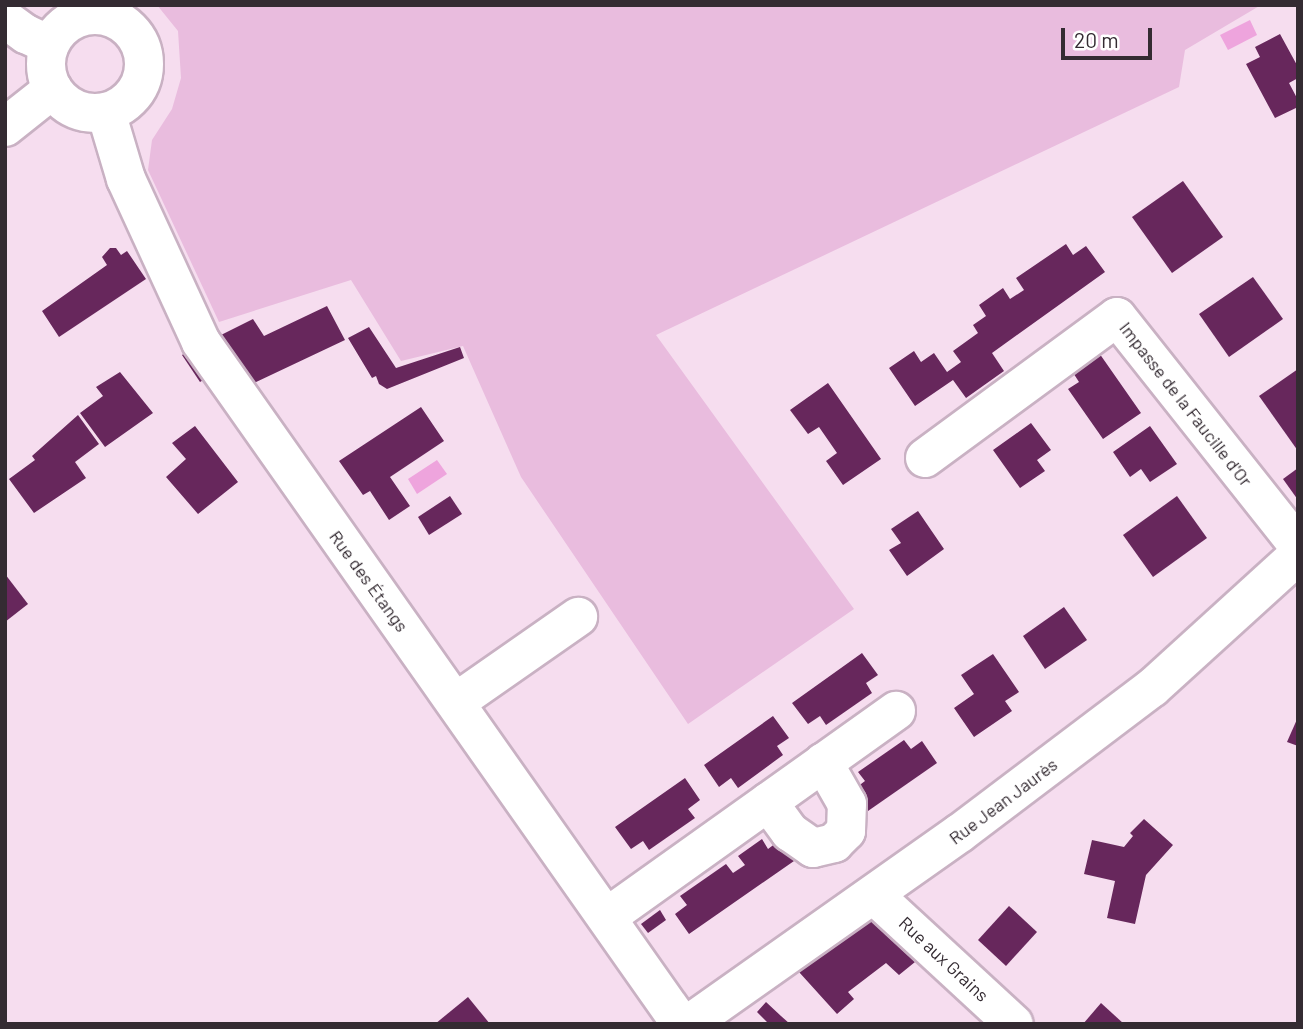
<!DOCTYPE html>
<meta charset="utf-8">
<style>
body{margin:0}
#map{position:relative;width:1303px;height:1029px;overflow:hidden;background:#f6ddef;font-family:Barlow,sans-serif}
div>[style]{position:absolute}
.green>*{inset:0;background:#e9bcde}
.water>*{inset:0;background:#eea4dd}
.building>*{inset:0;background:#67275c}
.roads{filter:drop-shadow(2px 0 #c9b1c3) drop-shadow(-2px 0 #c9b1c3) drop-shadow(0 2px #c9b1c3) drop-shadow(0 -2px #c9b1c3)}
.minor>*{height:38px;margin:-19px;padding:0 19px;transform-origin:19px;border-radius:19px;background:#fff}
.minor>.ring{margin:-19px;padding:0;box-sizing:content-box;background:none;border:38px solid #fff;border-radius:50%}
span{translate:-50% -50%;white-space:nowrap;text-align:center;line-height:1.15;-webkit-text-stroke:7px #fff;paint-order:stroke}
.street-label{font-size:18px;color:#342b32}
.frame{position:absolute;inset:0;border:7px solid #342b32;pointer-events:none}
.scale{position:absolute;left:1061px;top:28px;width:91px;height:32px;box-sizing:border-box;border:4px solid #342b32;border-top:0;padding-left:9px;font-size:21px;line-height:24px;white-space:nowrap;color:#342b32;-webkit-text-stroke:5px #fff;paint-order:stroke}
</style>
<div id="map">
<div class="green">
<i style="clip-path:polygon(157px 5px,1261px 5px,1185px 50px,1179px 87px,656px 335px,854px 609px,688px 724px,521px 477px,463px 346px,401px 361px,351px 280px,219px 322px,148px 170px,152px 140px,172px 109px,181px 78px,178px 31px)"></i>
</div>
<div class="water">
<i style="clip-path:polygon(1250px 20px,1257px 35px,1228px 50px,1220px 35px)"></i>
<i style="clip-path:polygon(437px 460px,447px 474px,417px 494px,408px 479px)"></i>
</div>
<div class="building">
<i style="clip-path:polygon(1280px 34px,1298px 67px,1298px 78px,1289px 83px,1298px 100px,1298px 107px,1275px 118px,1246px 64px,1260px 57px,1255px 47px)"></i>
<i style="clip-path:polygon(1183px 181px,1223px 237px,1172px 273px,1132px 217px)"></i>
<i style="clip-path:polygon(1066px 244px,1073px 255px,1086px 246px,1105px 272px,992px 353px,1004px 371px,966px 398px,953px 380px,915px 406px,889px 368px,914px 351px,921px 362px,934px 353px,947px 372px,961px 362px,953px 351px,978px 333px,973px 325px,986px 316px,979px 305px,1003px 288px,1010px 299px,1024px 290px,1016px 278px)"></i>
<i style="clip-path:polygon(110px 248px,116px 248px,121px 255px,127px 251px,146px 279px,59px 337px,42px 311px,107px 265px,102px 257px)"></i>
<i style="clip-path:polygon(1253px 277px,1283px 319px,1229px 357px,1199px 314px)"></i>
<i style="clip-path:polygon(327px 306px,345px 340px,254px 383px,221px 335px,253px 319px,264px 336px)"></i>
<i style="clip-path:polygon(369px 327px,396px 368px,460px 347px,464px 358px,387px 389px,379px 384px,376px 376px,372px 378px,348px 338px)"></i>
<i style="clip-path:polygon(193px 348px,212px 375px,200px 382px,182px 355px)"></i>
<i style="clip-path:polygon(1097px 350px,1141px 413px,1103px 439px,1068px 389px,1079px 382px,1070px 368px)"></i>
<i style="clip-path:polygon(1298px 369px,1298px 451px,1259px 396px)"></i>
<i style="clip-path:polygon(120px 372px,153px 413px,105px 447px,80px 413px,103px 396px,96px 387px)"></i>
<i style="clip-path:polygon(828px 383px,881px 459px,843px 485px,826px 461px,837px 453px,819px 427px,808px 434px,790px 410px)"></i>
<i style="clip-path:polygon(421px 407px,444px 441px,390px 477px,410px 506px,389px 520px,370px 491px,363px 495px,339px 461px)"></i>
<i style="clip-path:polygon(78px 415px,99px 444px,75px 462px,86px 478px,34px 513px,9px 479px,35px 460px,32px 456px)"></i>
<i style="clip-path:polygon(1031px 423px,1051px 450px,1037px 460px,1045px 471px,1020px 488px,993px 450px)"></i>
<i style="clip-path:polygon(195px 426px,238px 482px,198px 514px,166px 477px,186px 459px,172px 443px)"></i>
<i style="clip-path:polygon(1150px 426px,1177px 464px,1150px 482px,1141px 469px,1130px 477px,1113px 452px)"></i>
<i style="clip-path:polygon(1298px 468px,1298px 500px,1283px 479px)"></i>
<i style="clip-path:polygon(450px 496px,462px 514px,429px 535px,418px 517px)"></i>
<i style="clip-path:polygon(1177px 496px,1207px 538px,1153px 577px,1123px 535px)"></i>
<i style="clip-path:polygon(918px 511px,944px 549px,907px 576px,889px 550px,901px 543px,891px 529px)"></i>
<i style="clip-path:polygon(5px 574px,28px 604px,5px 622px)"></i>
<i style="clip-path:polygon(1064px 607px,1087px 640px,1045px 669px,1023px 636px)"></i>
<i style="clip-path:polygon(862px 653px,878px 675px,866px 683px,872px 693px,826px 725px,820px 716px,808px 724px,792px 703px)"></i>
<i style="clip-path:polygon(993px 654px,1019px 692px,1005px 701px,1012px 711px,974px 737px,954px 708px,974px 694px,961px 675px)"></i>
<i style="clip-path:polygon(773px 716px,789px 738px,777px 746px,783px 755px,738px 788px,731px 778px,719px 787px,704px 765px)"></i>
<i style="clip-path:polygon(1298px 717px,1298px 746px,1287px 742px)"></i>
<i style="clip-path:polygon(904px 740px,911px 749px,922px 741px,937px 763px,868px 811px,853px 790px,865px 781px,858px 772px)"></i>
<i style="clip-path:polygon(685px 778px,700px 800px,688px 809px,695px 818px,649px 850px,643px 841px,631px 849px,615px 827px)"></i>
<i style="clip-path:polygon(1144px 819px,1173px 845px,1146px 875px,1135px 924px,1107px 918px,1115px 881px,1084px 874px,1092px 840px,1124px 847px,1133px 836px,1130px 833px)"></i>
<i style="clip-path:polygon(762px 839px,768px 849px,780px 840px,794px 861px,689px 934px,675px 914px,687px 905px,680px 896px,726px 864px,733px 873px,745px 865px,738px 856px)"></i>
<i style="clip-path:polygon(1009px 906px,1037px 932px,1006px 966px,978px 940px)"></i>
<i style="clip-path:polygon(660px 910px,666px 920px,648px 933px,641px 924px)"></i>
<i style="clip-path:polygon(870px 920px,915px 962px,899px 975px,886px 963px,848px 992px,854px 999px,837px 1014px,799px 972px)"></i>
<i style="clip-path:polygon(468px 997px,490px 1024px,435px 1024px)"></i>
<i style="clip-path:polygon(766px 1002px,781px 1016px,790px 1024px,769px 1024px,757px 1012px)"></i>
<i style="clip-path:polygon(1101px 1003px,1124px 1024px,1083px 1024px)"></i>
</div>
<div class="roads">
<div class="minor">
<i class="ring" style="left:46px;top:15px;width:60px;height:60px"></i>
<i style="left:5px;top:19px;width:26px;rotate:36deg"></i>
<i style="left:26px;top:34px;width:26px;rotate:25deg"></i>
<i style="left:106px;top:112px;width:70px;rotate:73.4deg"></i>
<i style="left:126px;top:179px;width:179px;rotate:65.3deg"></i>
<i style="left:201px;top:342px;width:834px;rotate:54.86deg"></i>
<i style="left:5px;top:127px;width:61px;rotate:-38.4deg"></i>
<i style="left:925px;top:458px;width:238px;rotate:-36.3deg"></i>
<i style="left:1117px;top:317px;width:291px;rotate:51.6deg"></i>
<i style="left:456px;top:702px;width:149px;rotate:-34.9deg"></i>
<i style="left:768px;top:802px;width:37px;rotate:54deg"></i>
<i style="left:790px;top:832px;width:28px;rotate:35deg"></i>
<i style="left:813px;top:848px;width:22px;rotate:-13deg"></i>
<i style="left:834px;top:843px;width:17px;rotate:-45deg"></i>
<i style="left:846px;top:831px;width:27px;rotate:-88deg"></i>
<i style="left:847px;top:804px;width:48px;rotate:-119.7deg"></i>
<i style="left:874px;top:895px;width:190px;rotate:42.7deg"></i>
<i style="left:607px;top:917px;width:355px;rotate:-35.5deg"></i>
<i style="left:689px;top:1024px;width:332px;rotate:-35.2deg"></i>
<i style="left:960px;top:833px;width:241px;rotate:-37.1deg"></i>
<i style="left:1152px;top:688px;width:197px;rotate:-42.3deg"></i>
</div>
</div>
<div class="street-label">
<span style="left:1186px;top:404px;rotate:52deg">Impasse de la Faucille d'Or</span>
<span style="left:369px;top:581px;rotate:54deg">Rue des Étangs</span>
<span style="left:1003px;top:801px;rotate:-37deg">Rue Jean Jaurès</span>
<span style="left:944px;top:959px;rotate:43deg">Rue aux Grains</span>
</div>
<div class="frame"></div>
<div class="scale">20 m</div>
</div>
